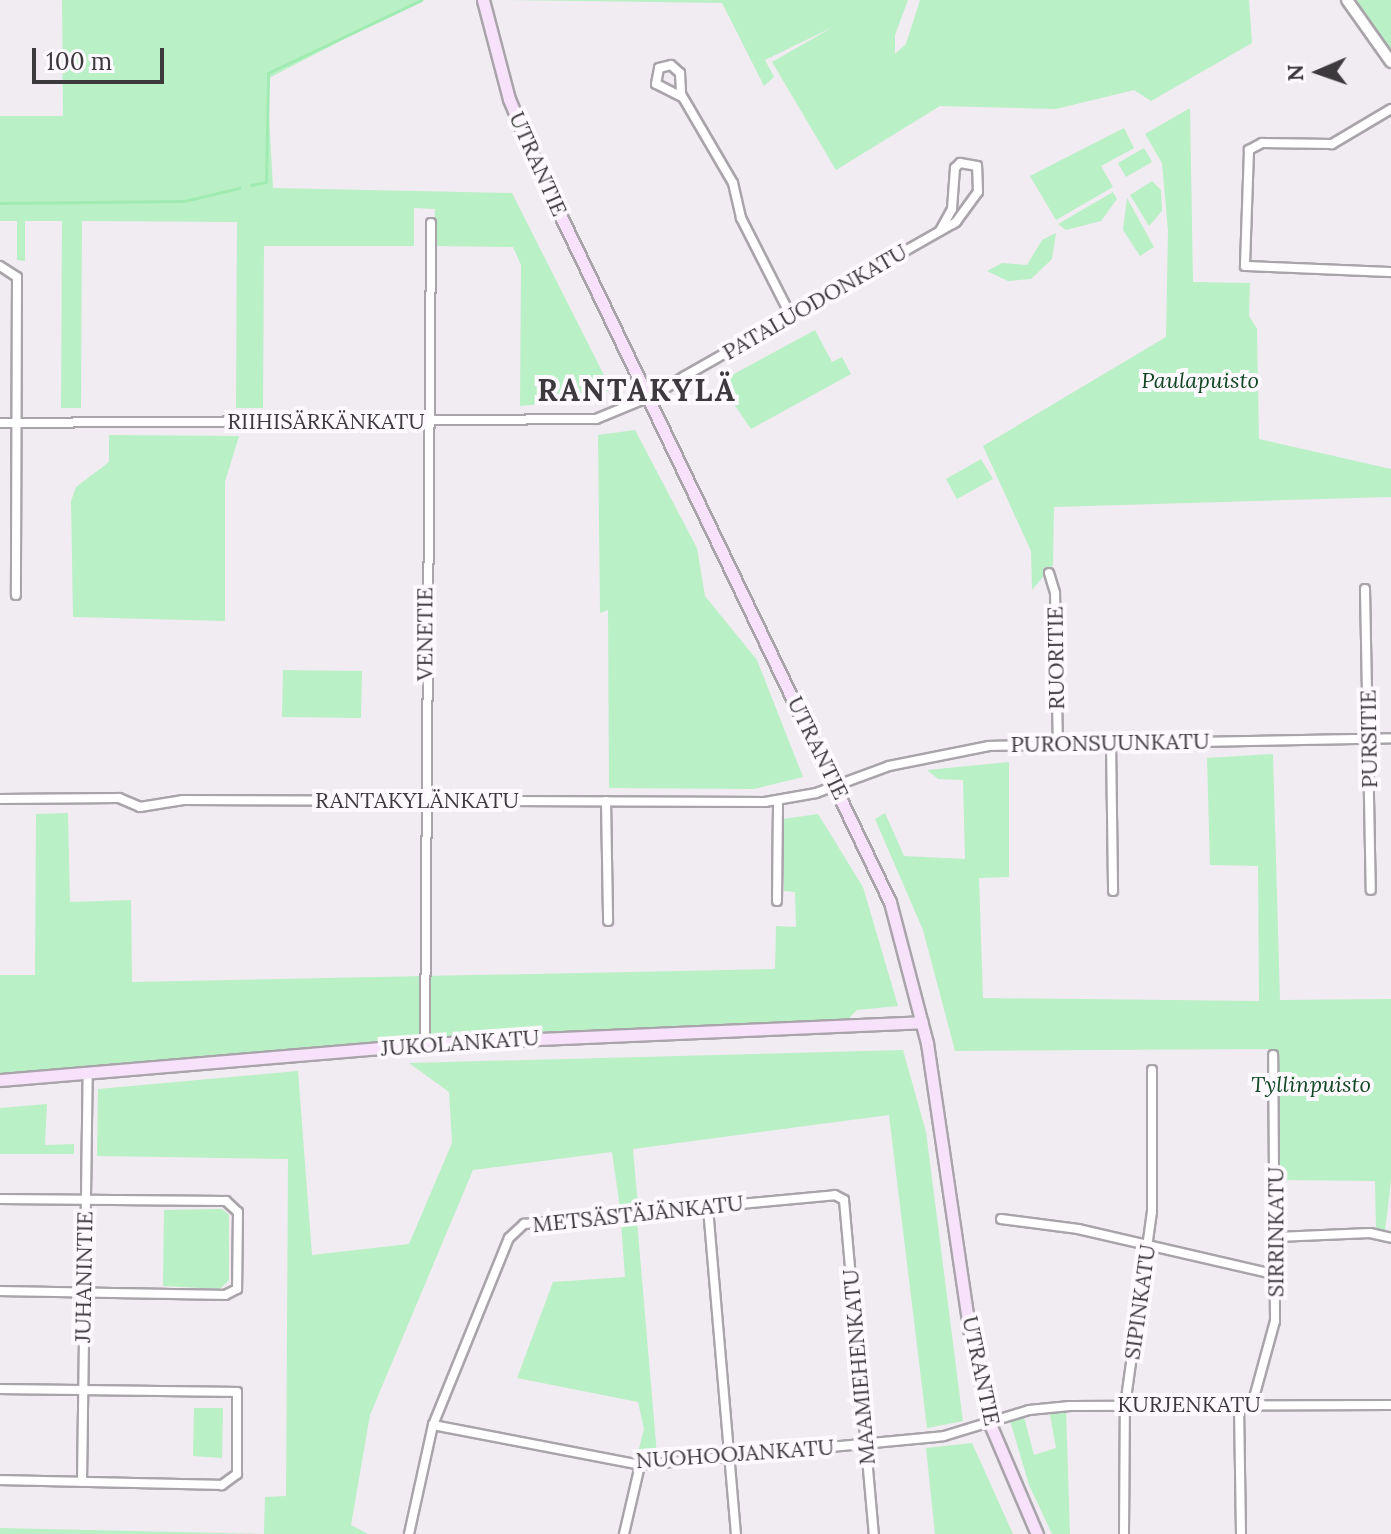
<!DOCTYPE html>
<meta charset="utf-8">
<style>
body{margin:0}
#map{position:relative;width:1391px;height:1534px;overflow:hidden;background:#f1ebf2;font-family:Lora,serif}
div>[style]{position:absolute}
.green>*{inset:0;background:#baf0c5}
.stream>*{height:3px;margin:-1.5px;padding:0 1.5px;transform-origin:1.5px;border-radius:1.5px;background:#a0ebb1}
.roads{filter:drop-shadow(2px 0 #a9a4aa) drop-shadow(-2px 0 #a9a4aa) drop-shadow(0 2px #a9a4aa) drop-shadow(0 -2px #a9a4aa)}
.minor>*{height:8px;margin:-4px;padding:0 4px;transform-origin:4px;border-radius:4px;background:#fff}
.tertiary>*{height:10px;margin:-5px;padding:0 5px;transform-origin:5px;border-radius:5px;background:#fff}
.secondary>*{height:11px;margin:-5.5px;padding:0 5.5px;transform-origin:5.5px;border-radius:5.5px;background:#f8e2fb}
span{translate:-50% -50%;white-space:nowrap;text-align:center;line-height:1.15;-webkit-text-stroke:8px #fef8ff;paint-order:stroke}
.street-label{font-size:22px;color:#3c3a3c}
.park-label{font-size:22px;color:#114823;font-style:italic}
.district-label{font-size:30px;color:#3c3a3c;font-weight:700;letter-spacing:2px}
.north{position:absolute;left:1279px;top:32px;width:80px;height:80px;-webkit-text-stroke:6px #fef8ff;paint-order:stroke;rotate:268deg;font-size:22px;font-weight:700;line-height:32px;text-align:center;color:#3c3a3c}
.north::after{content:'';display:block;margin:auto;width:28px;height:36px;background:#3c3a3c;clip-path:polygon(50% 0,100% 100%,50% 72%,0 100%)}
.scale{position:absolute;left:32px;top:48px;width:132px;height:36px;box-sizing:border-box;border:4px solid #3c3a3c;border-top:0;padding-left:10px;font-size:24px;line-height:28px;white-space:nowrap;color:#3c3a3c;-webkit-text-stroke:6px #fef8ff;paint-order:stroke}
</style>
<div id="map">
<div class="green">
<i style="clip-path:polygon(62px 0,420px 0,267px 79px,273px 188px,512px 193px,611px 389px,589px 400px,520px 406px,521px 265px,513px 247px,433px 246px,435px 209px,414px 208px,414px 246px,264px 246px,263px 408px,236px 408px,237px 222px,82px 221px,81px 408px,61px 408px,62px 221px,25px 221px,25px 261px,17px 260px,17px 221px,0 221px,0 116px,63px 116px)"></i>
<i style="clip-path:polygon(506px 0,908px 0,895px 35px,895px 54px,906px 44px,920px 0,1249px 0,1252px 43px,1151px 101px,1134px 90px,1056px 109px,940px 106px,836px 170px,772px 62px,833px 27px,765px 60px,774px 77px,764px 86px,722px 3px)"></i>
<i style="clip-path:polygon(1351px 0,1391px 0,1391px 56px)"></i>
<i style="clip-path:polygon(1190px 108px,1193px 282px,1250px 283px,1249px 316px,1257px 329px,1259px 439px,1391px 469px,1391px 497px,1054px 507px,1053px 565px,1032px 590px,1031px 551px,983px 446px,1166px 337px,1168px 231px,1162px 163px,1145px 134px)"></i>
<i style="clip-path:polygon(1124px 128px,1134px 148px,1101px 166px,1113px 187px,1056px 220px,1030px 176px)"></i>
<i style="clip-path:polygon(1144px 148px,1152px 162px,1126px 177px,1118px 163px)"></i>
<i style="clip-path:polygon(1152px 181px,1161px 190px,1162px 211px,1149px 226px,1130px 195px)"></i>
<i style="clip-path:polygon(1113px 192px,1117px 199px,1101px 221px,1066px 230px,1058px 224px)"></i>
<i style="clip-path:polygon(1127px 198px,1154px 247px,1140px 256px,1123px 230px)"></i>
<i style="clip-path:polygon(1056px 233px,1052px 259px,1031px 279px,1008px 281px,987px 271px,1002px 263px,1027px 265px,1042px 240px)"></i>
<i style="clip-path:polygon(815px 330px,832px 362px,842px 357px,851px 374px,751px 429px,719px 382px)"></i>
<i style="clip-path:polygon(635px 430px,697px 548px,705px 596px,757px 660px,803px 777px,754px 789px,609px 788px,608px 610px,600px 613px,598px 435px)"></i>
<i style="clip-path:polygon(109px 435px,239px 436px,225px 482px,225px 621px,73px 617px,71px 501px,76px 487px,109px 462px)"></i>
<i style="clip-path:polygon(981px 459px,993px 479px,957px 499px,946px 479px)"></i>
<i style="clip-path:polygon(283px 670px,362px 671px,361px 718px,282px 717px)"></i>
<i style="clip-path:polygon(1273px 754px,1280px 1000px,1391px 999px,1391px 1181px,1385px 1231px,1376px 1231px,1375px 1181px,1278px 1180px,1274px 1049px,955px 1051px,923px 930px,875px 819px,885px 813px,904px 856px,965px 859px,963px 780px,938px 779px,927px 770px,1009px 762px,1009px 877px,979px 878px,983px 998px,1259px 1001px,1258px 866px,1210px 865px,1207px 758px)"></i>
<i style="clip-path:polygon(68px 813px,70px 902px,131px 900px,132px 982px,775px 969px,776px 926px,796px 927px,795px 892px,784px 891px,783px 819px,818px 814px,863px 887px,898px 1006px,857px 1010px,846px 1021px,412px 1042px,0 1075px,0 975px,35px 975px,36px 814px)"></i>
<i style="clip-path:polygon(903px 1050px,926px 1132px,963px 1421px,927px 1428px,889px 1115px,633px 1149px,638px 1207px,620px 1208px,612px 1152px,473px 1170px,370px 1415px,351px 1525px,368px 1534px,0 1534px,0 1528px,264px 1534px,265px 1497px,286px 1496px,288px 1159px,97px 1156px,98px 1089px,298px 1071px,312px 1255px,409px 1244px,452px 1143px,449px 1092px,409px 1063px)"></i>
<i style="clip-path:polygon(47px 1104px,45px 1145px,74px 1144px,74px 1154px,0 1154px,0 1108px)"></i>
<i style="clip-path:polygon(222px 1209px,229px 1215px,229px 1280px,220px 1289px,163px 1286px,164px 1210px)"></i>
<i style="clip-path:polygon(637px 1221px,657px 1455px,637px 1456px,644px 1429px,638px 1402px,517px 1378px,553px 1282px,625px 1277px,621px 1222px)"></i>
<i style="clip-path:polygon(194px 1408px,223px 1408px,222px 1458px,193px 1456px)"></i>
<i style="clip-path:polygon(1066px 1408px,1070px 1534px,1052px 1534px,1029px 1485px,1009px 1417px,1023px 1413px,1034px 1455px,1056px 1448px,1049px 1409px)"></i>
<i style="clip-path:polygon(972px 1443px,1013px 1534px,935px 1534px,926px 1448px)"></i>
</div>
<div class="stream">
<i style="left:251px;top:185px;width:15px;rotate:-11deg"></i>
<i style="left:266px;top:182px;width:109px;rotate:-88.9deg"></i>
<i style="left:268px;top:73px;width:170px;rotate:-25.5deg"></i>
<i style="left:0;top:203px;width:184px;rotate:-0.6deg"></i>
<i style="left:184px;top:201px;width:57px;rotate:-13.3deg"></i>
</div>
<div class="roads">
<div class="minor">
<i style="left:682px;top:97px;width:29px;rotate:-153deg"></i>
<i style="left:656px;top:84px;width:16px;rotate:-79deg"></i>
<i style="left:659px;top:68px;width:12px;rotate:-14deg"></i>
<i style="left:671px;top:65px;width:12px;rotate:42deg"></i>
<i style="left:680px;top:73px;width:21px;rotate:87deg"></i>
<i style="left:681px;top:94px;width:103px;rotate:59.7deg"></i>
<i style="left:733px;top:183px;width:36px;rotate:77deg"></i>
<i style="left:741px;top:218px;width:110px;rotate:63deg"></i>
<i style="left:1391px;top:109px;width:69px;rotate:149.3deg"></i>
<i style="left:1332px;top:144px;width:70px;rotate:-179.2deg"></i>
<i style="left:1262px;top:143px;width:15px;rotate:152deg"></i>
<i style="left:1249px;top:150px;width:116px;rotate:92deg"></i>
<i style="left:1245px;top:266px;width:146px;rotate:2.4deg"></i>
<i style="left:0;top:266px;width:20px;rotate:33deg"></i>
<i style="left:17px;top:277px;width:318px;rotate:90.2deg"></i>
<i style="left:0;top:423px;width:596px;rotate:-0.38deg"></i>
<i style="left:596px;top:419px;width:55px;rotate:-22.4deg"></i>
<i style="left:647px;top:398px;width:16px;rotate:-27deg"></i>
<i style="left:661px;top:391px;width:28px;rotate:-32deg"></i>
<i style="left:685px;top:376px;width:308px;rotate:-29.6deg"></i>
<i style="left:953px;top:224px;width:4px;rotate:-34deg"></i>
<i style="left:956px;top:222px;width:37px;rotate:-54deg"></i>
<i style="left:978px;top:192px;width:26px;rotate:-92deg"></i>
<i style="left:977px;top:166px;width:17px;rotate:-170deg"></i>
<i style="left:960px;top:163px;width:7px;rotate:135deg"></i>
<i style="left:955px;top:168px;width:41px;rotate:94.2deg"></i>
<i style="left:952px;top:209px;width:25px;rotate:119deg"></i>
<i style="left:1049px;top:573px;width:21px;rotate:73deg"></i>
<i style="left:1055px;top:593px;width:152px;rotate:88.9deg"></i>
<i style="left:1365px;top:589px;width:301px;rotate:88.9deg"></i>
<i style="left:1111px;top:742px;width:149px;rotate:89.2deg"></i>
<i style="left:0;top:799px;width:119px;rotate:-0.5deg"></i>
<i style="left:119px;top:798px;width:23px;rotate:23deg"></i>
<i style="left:140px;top:807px;width:44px;rotate:-9.2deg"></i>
<i style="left:183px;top:800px;width:582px;rotate:0.2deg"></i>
<i style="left:765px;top:802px;width:52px;rotate:-10deg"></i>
<i style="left:816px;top:793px;width:78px;rotate:-20.3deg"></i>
<i style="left:889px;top:766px;width:102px;rotate:-11.3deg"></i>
<i style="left:989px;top:746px;width:402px;rotate:-1.1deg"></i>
<i style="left:606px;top:801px;width:120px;rotate:89deg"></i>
<i style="left:777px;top:901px;width:100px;rotate:-89.4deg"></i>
<i style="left:425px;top:1044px;width:821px;rotate:-89.58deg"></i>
<i style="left:0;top:1199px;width:226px;rotate:0.5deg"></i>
<i style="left:226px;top:1201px;width:16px;rotate:43deg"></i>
<i style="left:238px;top:1212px;width:77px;rotate:90.7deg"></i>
<i style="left:237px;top:1289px;width:13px;rotate:153deg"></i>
<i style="left:225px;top:1295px;width:225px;rotate:-179deg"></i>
<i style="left:708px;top:1208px;width:327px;rotate:85.1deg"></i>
<i style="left:1001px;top:1219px;width:78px;rotate:7.4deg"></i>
<i style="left:1078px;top:1229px;width:204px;rotate:13deg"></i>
<i style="left:1277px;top:1237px;width:93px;rotate:-2.5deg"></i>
<i style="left:1370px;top:1233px;width:22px;rotate:13deg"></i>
<i style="left:0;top:1389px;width:237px;rotate:0.7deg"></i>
<i style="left:237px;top:1392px;width:82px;rotate:90deg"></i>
<i style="left:237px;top:1474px;width:19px;rotate:144deg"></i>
<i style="left:222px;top:1485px;width:222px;rotate:-178.7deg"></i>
<i style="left:1252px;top:1405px;width:87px;rotate:-74.7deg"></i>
<i style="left:1275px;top:1321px;width:266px;rotate:-90.4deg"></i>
<i style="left:1239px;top:1406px;width:128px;rotate:89.1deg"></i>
<i style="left:433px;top:1425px;width:211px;rotate:10.9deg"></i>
<i style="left:640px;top:1465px;width:305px;rotate:-5.4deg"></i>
<i style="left:944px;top:1436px;width:89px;rotate:-17deg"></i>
<i style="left:1029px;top:1410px;width:41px;rotate:-5.6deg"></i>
<i style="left:1070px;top:1406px;width:321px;rotate:-0.2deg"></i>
<i style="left:82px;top:1482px;width:410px;rotate:-89.2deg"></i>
<i style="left:409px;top:1534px;width:112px;rotate:-77.6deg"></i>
<i style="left:433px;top:1425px;width:202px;rotate:-67.9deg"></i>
<i style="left:509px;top:1238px;width:21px;rotate:-43deg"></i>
<i style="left:524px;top:1224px;width:312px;rotate:-5.3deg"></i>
<i style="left:835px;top:1195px;width:10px;rotate:29deg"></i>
<i style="left:844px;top:1200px;width:335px;rotate:84.9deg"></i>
<i style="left:624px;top:1534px;width:71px;rotate:-76.9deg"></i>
<i style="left:1124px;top:1534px;width:128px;rotate:-89.6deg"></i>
<i style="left:1125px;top:1406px;width:196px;rotate:-82.1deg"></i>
<i style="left:1152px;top:1212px;width:142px;rotate:-90deg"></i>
</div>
<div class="tertiary">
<i style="left:1347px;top:0;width:76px;rotate:54.6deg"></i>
</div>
<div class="secondary">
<i style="left:483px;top:0;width:102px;rotate:75.3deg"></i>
<i style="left:509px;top:99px;width:82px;rotate:67.2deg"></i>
<i style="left:541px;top:175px;width:806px;rotate:64.36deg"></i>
<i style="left:890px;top:902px;width:146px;rotate:75.3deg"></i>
<i style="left:927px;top:1043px;width:306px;rotate:81.6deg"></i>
<i style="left:972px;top:1346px;width:80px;rotate:77deg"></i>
<i style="left:990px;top:1424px;width:120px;rotate:66.9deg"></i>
<i style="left:0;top:1080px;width:427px;rotate:-4.8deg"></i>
<i style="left:425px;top:1044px;width:497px;rotate:-2.5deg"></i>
</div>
</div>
<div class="street-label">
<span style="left:538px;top:164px;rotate:66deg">UTRANTIE</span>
<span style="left:815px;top:302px;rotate:-30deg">PATALUODONKATU</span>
<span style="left:326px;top:422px">RIIHISÄRKÄNKATU</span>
<span style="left:425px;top:634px;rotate:-90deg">VENETIE</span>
<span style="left:1056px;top:658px;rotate:-91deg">RUORITIE</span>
<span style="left:1369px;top:739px;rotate:-91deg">PURSITIE</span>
<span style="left:1110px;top:743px;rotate:-1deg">PURONSUUNKATU</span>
<span style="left:818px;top:748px;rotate:64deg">UTRANTIE</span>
<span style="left:417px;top:801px">RANTAKYLÄNKATU</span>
<span style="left:460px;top:1043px;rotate:-4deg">JUKOLANKATU</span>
<span style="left:638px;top:1214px;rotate:-6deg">METSÄSTÄJÄNKATU</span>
<span style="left:1276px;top:1232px;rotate:-90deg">SIRRINKATU</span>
<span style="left:84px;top:1277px;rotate:-89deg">JUHANINTIE</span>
<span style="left:1140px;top:1302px;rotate:-82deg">SIPINKATU</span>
<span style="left:859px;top:1367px;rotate:-95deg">MAAMIEHENKATU</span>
<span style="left:981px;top:1371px;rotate:78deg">UTRANTIE</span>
<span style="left:1189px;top:1405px">KURJENKATU</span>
<span style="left:735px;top:1454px;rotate:-4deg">NUOHOOJANKATU</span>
</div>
<div class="park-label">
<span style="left:1200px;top:381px">Paulapuisto</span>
<span style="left:1311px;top:1085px">Tyllinpuisto</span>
</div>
<div class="district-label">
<span style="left:637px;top:390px">RANTAKYLÄ</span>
</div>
<div class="north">N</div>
<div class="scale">100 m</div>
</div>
